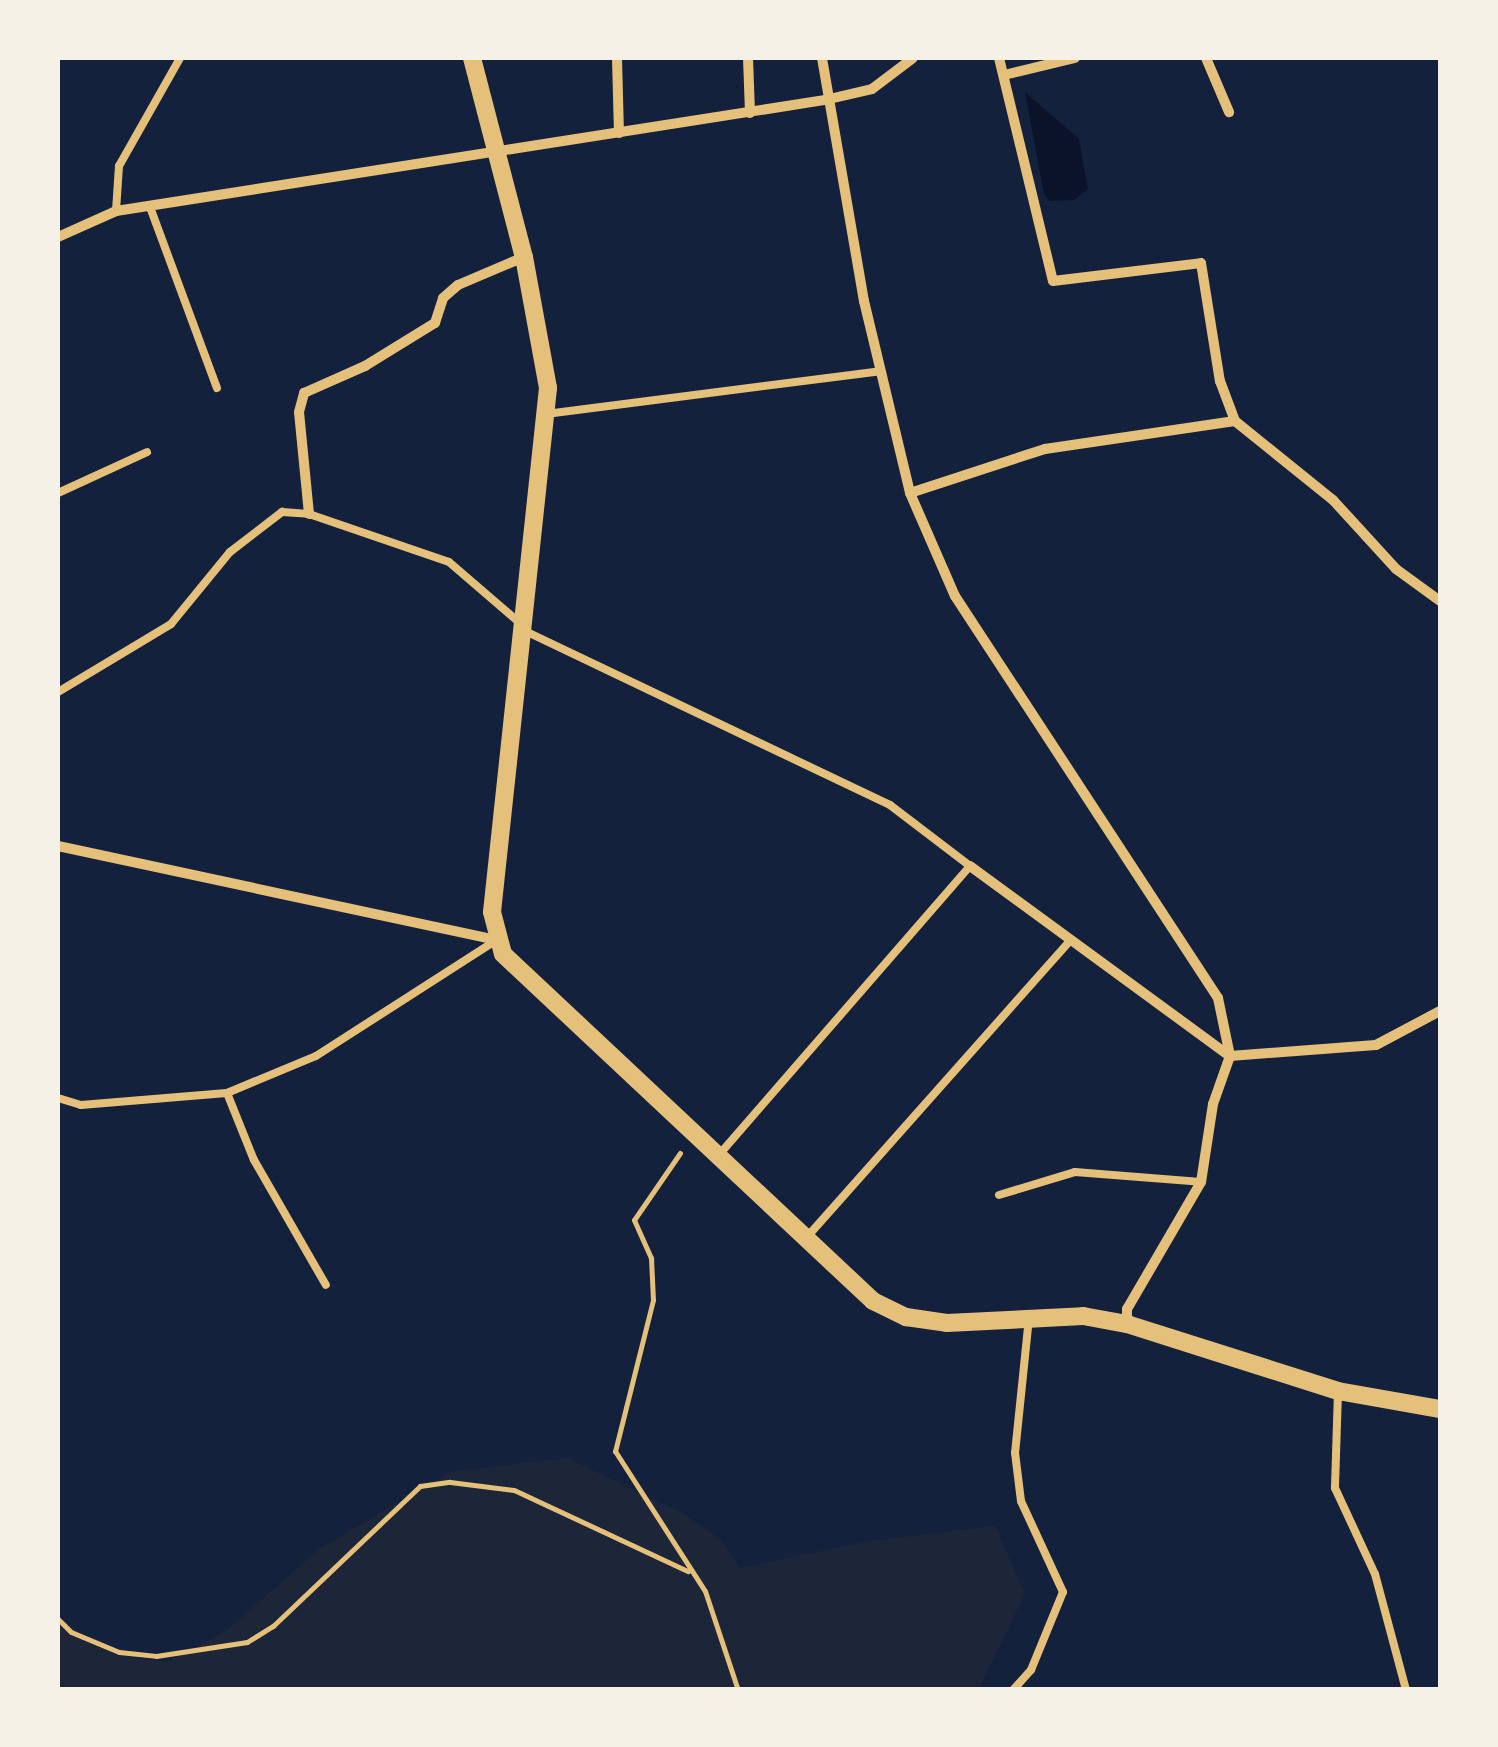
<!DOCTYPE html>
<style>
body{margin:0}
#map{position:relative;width:1498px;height:1747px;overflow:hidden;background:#14213d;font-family:Quicksand,sans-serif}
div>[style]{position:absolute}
.green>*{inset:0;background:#1d2539}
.water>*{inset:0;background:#0b132b}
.path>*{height:5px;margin:-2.5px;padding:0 2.5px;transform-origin:2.5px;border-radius:2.5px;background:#e5c07b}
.service>*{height:8px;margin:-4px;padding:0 4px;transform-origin:4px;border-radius:4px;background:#e5c07b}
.minor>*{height:10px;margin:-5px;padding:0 5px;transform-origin:5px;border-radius:5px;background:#e5c07b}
.tertiary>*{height:18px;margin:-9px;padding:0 9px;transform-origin:9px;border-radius:9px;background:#e5c07b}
span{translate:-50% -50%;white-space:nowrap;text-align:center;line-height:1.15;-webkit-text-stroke:8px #f6f1e7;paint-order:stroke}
.frame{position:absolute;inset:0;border:60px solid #f6f1e7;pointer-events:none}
</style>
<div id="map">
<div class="green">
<i style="clip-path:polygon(567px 1458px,684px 1514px,720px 1539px,740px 1568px,870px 1541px,995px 1526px,1025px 1594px,978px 1690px,58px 1689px,58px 1617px,116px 1655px,168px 1662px,226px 1631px,319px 1549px,450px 1472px)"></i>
</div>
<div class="water">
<i style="clip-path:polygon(1025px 92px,1079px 139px,1088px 189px,1074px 200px,1050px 201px,1044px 194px)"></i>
</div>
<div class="path">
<i style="left:680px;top:1153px;width:81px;rotate:124.5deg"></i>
<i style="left:634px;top:1220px;width:42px;rotate:65.9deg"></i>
<i style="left:651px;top:1258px;width:42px;rotate:87.3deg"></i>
<i style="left:653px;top:1300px;width:156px;rotate:104.1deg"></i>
<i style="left:615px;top:1451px;width:166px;rotate:57.3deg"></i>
<i style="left:705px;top:1591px;width:104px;rotate:71.6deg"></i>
<i style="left:58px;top:1619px;width:18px;rotate:45deg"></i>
<i style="left:71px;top:1632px;width:52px;rotate:22.6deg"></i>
<i style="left:119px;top:1652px;width:37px;rotate:6deg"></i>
<i style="left:156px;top:1656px;width:92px;rotate:-8.7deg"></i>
<i style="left:247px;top:1642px;width:31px;rotate:-32deg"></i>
<i style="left:273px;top:1626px;width:203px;rotate:-43.6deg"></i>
<i style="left:420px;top:1486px;width:30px;rotate:-8deg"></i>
<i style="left:450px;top:1482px;width:64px;rotate:7.1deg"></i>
<i style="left:514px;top:1490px;width:192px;rotate:25deg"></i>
</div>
<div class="service">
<i style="left:150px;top:207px;width:193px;rotate:69.7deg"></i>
<i style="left:116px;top:211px;width:45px;rotate:-86.2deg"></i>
<i style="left:119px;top:166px;width:124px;rotate:-60.5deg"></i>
<i style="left:546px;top:414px;width:337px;rotate:-7.3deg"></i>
<i style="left:58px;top:493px;width:98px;rotate:-24.7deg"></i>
<i style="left:523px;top:630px;width:407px;rotate:25.5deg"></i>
<i style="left:890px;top:805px;width:101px;rotate:37.3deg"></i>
<i style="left:970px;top:866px;width:383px;rotate:131deg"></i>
<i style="left:58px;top:692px;width:132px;rotate:-31deg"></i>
<i style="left:171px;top:624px;width:93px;rotate:-50.7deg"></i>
<i style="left:230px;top:552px;width:66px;rotate:-37.6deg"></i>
<i style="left:282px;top:512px;width:27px;rotate:4deg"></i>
<i style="left:309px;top:514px;width:148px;rotate:18.9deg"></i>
<i style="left:449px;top:562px;width:94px;rotate:40.7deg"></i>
<i style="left:227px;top:1093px;width:72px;rotate:68.1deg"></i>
<i style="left:254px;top:1160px;width:144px;rotate:60.1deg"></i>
<i style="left:58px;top:1098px;width:24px;rotate:17deg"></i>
<i style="left:81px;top:1105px;width:146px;rotate:-4.7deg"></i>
<i style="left:227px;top:1093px;width:96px;rotate:-22.6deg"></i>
<i style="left:316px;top:1056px;width:213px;rotate:-32.7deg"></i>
<i style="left:999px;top:1195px;width:79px;rotate:-16.8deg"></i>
<i style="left:1075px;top:1172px;width:126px;rotate:4.5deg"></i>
<i style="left:807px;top:1237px;width:395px;rotate:-48.4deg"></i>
<i style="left:1338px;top:1391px;width:97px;rotate:91.8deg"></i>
<i style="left:1335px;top:1488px;width:95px;rotate:65.1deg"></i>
<i style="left:1375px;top:1574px;width:120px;rotate:75deg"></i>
<i style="left:1013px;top:1690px;width:27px;rotate:-48deg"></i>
<i style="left:1031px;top:1670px;width:84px;rotate:-67.7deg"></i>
<i style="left:1063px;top:1592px;width:100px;rotate:-114.8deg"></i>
<i style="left:1021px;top:1501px;width:48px;rotate:-97.1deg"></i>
<i style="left:1015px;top:1453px;width:136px;rotate:-84.1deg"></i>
</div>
<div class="minor">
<i style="left:617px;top:58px;width:75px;rotate:88.5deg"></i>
<i style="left:748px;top:58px;width:55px;rotate:87.9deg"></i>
<i style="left:822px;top:58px;width:247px;rotate:80.2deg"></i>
<i style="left:864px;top:301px;width:197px;rotate:76.5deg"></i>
<i style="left:910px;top:493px;width:112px;rotate:66.4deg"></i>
<i style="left:955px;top:596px;width:480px;rotate:56.8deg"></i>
<i style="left:1218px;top:998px;width:59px;rotate:78.3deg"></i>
<i style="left:1230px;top:1056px;width:51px;rotate:109.5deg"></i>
<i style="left:1213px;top:1104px;width:79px;rotate:98.7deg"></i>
<i style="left:1201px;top:1182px;width:147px;rotate:120.2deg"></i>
<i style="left:1127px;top:1309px;width:15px;rotate:90deg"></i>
<i style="left:999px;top:58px;width:229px;rotate:76.4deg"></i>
<i style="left:1053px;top:281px;width:149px;rotate:-6.9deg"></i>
<i style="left:1201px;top:263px;width:120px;rotate:80.9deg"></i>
<i style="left:1220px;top:381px;width:43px;rotate:69.4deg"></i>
<i style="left:1235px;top:421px;width:126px;rotate:38.9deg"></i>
<i style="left:1333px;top:500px;width:93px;rotate:47.6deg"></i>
<i style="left:1396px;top:569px;width:54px;rotate:36deg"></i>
<i style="left:1206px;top:58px;width:59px;rotate:66.9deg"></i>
<i style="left:1004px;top:75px;width:73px;rotate:-13.5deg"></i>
<i style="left:58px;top:237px;width:64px;rotate:-24.1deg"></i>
<i style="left:116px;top:211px;width:718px;rotate:-8.9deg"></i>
<i style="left:825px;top:100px;width:48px;rotate:-13.2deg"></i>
<i style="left:872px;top:89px;width:51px;rotate:-37.1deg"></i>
<i style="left:910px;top:493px;width:142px;rotate:-18.1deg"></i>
<i style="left:1045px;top:449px;width:192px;rotate:-8.4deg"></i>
<i style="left:309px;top:514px;width:102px;rotate:-95.6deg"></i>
<i style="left:299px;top:412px;width:20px;rotate:-75deg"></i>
<i style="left:304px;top:393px;width:67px;rotate:-23.9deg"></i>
<i style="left:365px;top:366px;width:82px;rotate:-31.6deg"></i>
<i style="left:435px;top:323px;width:26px;rotate:-72deg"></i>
<i style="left:443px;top:298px;width:20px;rotate:-41deg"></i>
<i style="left:458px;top:285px;width:72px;rotate:-23deg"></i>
<i style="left:58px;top:846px;width:448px;rotate:12.1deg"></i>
<i style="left:970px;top:866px;width:322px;rotate:36.2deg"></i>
<i style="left:1230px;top:1056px;width:146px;rotate:-4.3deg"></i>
<i style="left:1376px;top:1045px;width:72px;rotate:-28deg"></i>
</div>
<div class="tertiary">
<i style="left:472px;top:58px;width:206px;rotate:75.4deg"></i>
<i style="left:524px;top:257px;width:133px;rotate:79.6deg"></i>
<i style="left:548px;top:388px;width:527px;rotate:96.1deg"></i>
<i style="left:492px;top:912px;width:43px;rotate:75.3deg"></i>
<i style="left:503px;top:954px;width:507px;rotate:43.16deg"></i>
<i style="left:873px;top:1301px;width:37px;rotate:26deg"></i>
<i style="left:906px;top:1317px;width:41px;rotate:8.3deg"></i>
<i style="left:947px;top:1323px;width:136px;rotate:-2.9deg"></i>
<i style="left:1083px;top:1316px;width:45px;rotate:10.3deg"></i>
<i style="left:1127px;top:1324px;width:221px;rotate:17.6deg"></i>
<i style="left:1338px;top:1391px;width:104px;rotate:10deg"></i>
</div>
<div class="frame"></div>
</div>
